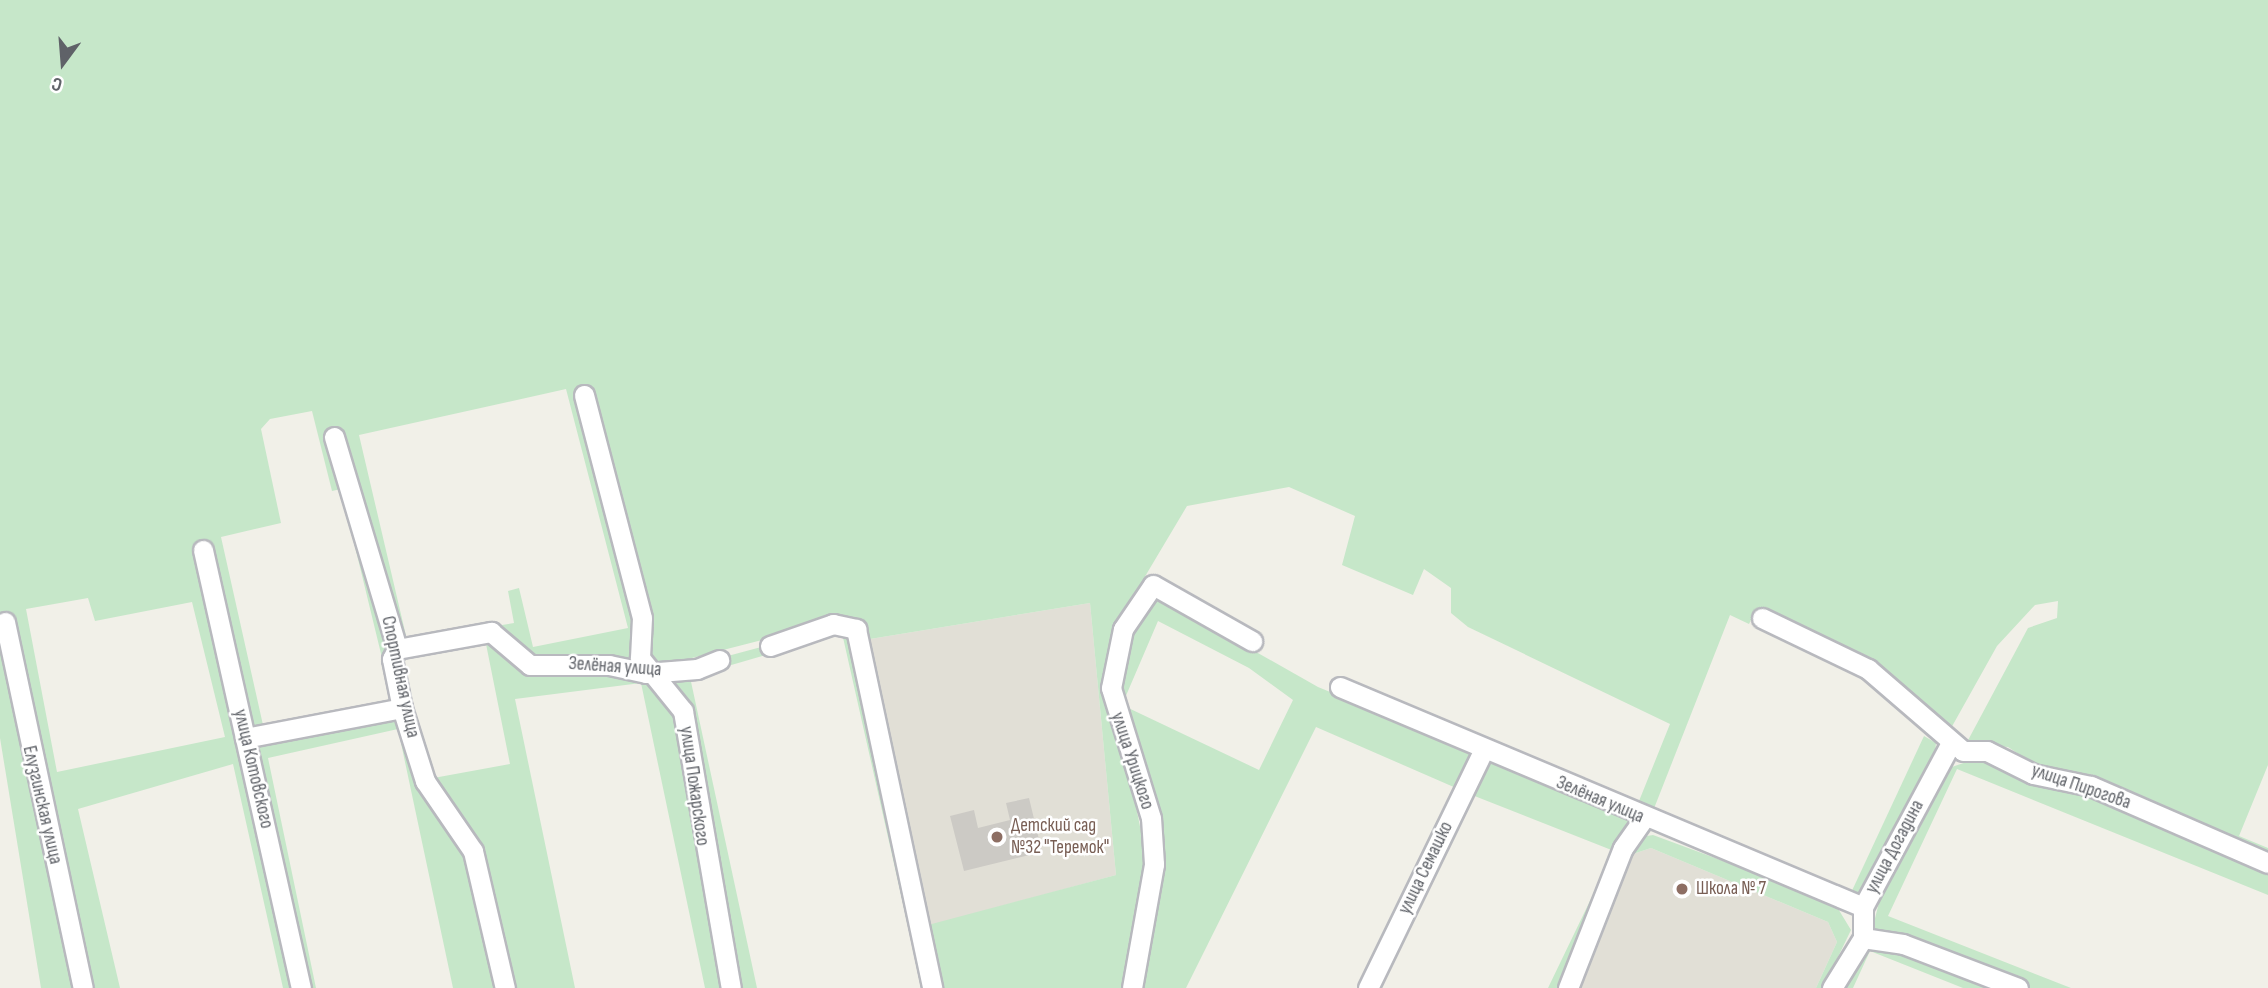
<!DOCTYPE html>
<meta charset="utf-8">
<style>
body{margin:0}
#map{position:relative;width:2268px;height:988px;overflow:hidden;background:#f1f0e8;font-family:"Sofia Sans Condensed",sans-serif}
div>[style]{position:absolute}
.education>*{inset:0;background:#e1dfd6}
.green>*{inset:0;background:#c6e7c9}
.building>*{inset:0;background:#cccac5}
.roads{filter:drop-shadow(2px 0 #b8b9be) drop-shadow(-2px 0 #b8b9be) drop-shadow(0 2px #b8b9be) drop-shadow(0 -2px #b8b9be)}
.minor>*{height:19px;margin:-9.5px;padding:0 9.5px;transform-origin:9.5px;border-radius:9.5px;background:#fff}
.dots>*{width:19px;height:19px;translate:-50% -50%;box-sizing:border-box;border:4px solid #fff;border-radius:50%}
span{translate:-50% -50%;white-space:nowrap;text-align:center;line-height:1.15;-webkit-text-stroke:5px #fff;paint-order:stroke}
.street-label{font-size:19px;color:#5f6268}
.education-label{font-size:19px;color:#785e54}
.left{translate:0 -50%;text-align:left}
.north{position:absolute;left:28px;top:28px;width:70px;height:70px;-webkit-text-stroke:5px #fff;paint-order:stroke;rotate:196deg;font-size:19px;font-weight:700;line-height:28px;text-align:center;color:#5f6268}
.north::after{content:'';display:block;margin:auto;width:24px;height:32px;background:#5f6268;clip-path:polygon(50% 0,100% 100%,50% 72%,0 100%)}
</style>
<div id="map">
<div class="education">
<i style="clip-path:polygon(1090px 603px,1116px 875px,928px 926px,870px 639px)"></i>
<i style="clip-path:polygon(1651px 848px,1828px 922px,1837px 942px,1816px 988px,1574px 988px,1627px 856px)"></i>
</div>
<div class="green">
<i style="clip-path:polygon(evenodd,0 0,2268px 0,2268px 765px,2239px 836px,2268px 848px,2268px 855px,2108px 788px,2093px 775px,2038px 767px,2008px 747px,1966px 744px,2028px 628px,2057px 618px,2058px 601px,2035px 605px,1997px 646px,1950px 730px,1874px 664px,1757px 608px,1749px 624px,1730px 615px,1653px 811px,1637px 806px,1670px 724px,1468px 627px,1451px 613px,1451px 588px,1424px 569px,1413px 595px,1342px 565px,1355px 516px,1289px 487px,1187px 506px,1131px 600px,1107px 663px,1146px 856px,1125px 988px,937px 988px,859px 625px,774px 637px,649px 669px,639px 618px,640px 667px,532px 660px,492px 629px,392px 647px,397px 705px,249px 734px,296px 988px,283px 988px,233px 764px,78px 809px,120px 988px,88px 988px,0 618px,0 0,566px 389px,628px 628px,533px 647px,519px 588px,508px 591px,514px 623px,407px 640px,359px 435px,566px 389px,0 0,312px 411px,332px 491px,341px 489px,392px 699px,263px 725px,221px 537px,281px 523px,261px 429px,270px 419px,312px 411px,0 0,88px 598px,95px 621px,192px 602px,225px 737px,57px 772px,26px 609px,88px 598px,0 0,1090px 603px,1116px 875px,928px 925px,870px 639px,1090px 603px)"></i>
<i style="clip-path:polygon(evenodd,1159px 597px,1318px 687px,1476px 752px,1456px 788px,1316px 727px,1186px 988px,1139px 988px,1160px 862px,1120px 710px,1118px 668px,1125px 642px,1159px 597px,1158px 621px,1249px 668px,1293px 700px,1259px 770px,1122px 705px,1158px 621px)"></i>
<i style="clip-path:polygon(0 624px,33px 805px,78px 988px,41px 988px,0 738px)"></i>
<i style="clip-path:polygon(832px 628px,852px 632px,928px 988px,922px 988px,842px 633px,690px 677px,757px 988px,735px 988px,687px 710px,657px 675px)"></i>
<i style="clip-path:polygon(evenodd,489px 634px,532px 670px,645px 676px,680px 714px,727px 988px,705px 988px,641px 683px,515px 699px,575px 988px,508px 988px,474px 846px,428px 779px,396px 656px,489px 634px,485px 639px,510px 764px,428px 779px,400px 655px,485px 639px)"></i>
<i style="clip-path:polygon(399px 712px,469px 855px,500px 988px,453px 988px,398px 729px,268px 758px,316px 988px,306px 988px,251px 741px)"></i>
<i style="clip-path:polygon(1924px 736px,1936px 743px,1935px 753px,1859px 897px,1850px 895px)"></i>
<i style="clip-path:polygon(1493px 756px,1631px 822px,1562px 988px,1548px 988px,1614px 851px,1472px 795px,1479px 766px)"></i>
<i style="clip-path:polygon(1981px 757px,2085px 792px,2268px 871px,2268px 895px,1957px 769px,1888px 916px,2071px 988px,2027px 988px,1872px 930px,1884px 883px,1946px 769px)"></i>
<i style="clip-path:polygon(1653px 835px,1834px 902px,1851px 930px,1823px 988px,1816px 988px,1837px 942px,1828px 922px,1651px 848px,1627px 856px,1641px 837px)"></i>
<i style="clip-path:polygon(1870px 946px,1901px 951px,1998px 988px,1963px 988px,1870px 951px,1853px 988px,1840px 988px)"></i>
</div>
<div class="building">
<i style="clip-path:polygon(1029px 798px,1042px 852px,964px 871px,950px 816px,974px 810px,978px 828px,1010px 820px,1006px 803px)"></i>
</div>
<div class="roads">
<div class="minor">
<i style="left:584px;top:395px;width:230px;rotate:75.4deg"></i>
<i style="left:642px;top:618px;width:40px;rotate:92.9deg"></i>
<i style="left:640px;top:658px;width:68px;rotate:50.9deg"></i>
<i style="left:683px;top:711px;width:281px;rotate:80.2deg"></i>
<i style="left:334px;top:437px;width:221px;rotate:73.4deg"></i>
<i style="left:397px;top:649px;width:11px;rotate:117deg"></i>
<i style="left:392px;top:659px;width:50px;rotate:78.5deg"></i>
<i style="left:402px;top:708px;width:77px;rotate:72.5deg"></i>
<i style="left:425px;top:781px;width:85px;rotate:55.6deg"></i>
<i style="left:473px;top:851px;width:141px;rotate:76.9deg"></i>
<i style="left:203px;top:550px;width:449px;rotate:77.4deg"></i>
<i style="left:1762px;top:618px;width:118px;rotate:25.7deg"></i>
<i style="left:1868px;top:669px;width:125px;rotate:40.8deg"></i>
<i style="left:1963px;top:751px;width:24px"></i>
<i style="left:1987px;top:751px;width:51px;rotate:26.6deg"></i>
<i style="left:2033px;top:774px;width:59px;rotate:11.7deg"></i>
<i style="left:2091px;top:786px;width:193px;rotate:23.5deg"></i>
<i style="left:5px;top:622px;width:374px;rotate:78deg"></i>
<i style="left:770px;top:646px;width:67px;rotate:-19.2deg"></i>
<i style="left:833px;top:624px;width:24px;rotate:12deg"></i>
<i style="left:856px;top:629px;width:367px;rotate:78deg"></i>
<i style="left:397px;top:649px;width:96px;rotate:-10.3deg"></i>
<i style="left:491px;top:632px;width:51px;rotate:40.2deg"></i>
<i style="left:530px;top:665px;width:79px"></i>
<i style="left:609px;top:665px;width:38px;rotate:12deg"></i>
<i style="left:646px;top:673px;width:51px;rotate:-4.5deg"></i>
<i style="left:697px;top:669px;width:24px;rotate:-22deg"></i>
<i style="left:1340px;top:687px;width:567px;rotate:22.81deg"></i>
<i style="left:245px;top:738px;width:160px;rotate:-10.8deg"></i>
<i style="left:1863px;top:938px;width:40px;rotate:8.5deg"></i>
<i style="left:1903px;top:944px;width:123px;rotate:20.9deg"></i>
<i style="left:1132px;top:988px;width:126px;rotate:-79.9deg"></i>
<i style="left:1154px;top:864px;width:46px;rotate:-93.7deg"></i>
<i style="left:1151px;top:818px;width:136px;rotate:-107.1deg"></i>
<i style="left:1111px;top:688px;width:60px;rotate:-78.5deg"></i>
<i style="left:1123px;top:629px;width:53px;rotate:-55.7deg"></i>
<i style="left:1153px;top:585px;width:114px;rotate:29.5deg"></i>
<i style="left:1368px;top:988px;width:266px;rotate:-64.1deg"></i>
<i style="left:1568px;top:988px;width:150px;rotate:-68.6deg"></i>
<i style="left:1623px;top:848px;width:35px;rotate:-55deg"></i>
<i style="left:1832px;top:988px;width:59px;rotate:-58.2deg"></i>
<i style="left:1863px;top:938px;width:31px;rotate:-90deg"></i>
<i style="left:1863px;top:907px;width:184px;rotate:-61.8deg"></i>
</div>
</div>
<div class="dots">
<i style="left:997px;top:837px;background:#8d6e63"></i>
<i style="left:1682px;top:889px;background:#8d6e63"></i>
</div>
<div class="street-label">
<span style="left:615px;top:667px;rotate:4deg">Зелёная улица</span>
<span style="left:400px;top:677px;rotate:78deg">Спортивная улица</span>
<span style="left:1132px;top:761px;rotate:72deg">улица Урицкого</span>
<span style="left:253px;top:769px;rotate:77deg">улица Котовского</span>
<span style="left:694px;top:786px;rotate:82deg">улица Пожарского</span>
<span style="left:2081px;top:787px;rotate:19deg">улица Пирогова</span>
<span style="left:1600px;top:800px;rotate:23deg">Зелёная улица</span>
<span style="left:42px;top:805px;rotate:77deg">Елузгинская улица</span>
<span style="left:1895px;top:847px;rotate:-62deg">улица Догадина</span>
<span style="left:1426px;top:868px;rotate:-64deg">улица Семашко</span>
</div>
<div class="education-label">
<span class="left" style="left:1011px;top:837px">Детский сад<br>№32 "Теремок"</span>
<span class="left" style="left:1696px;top:889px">Школа № 7</span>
</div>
<div class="north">С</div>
</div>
